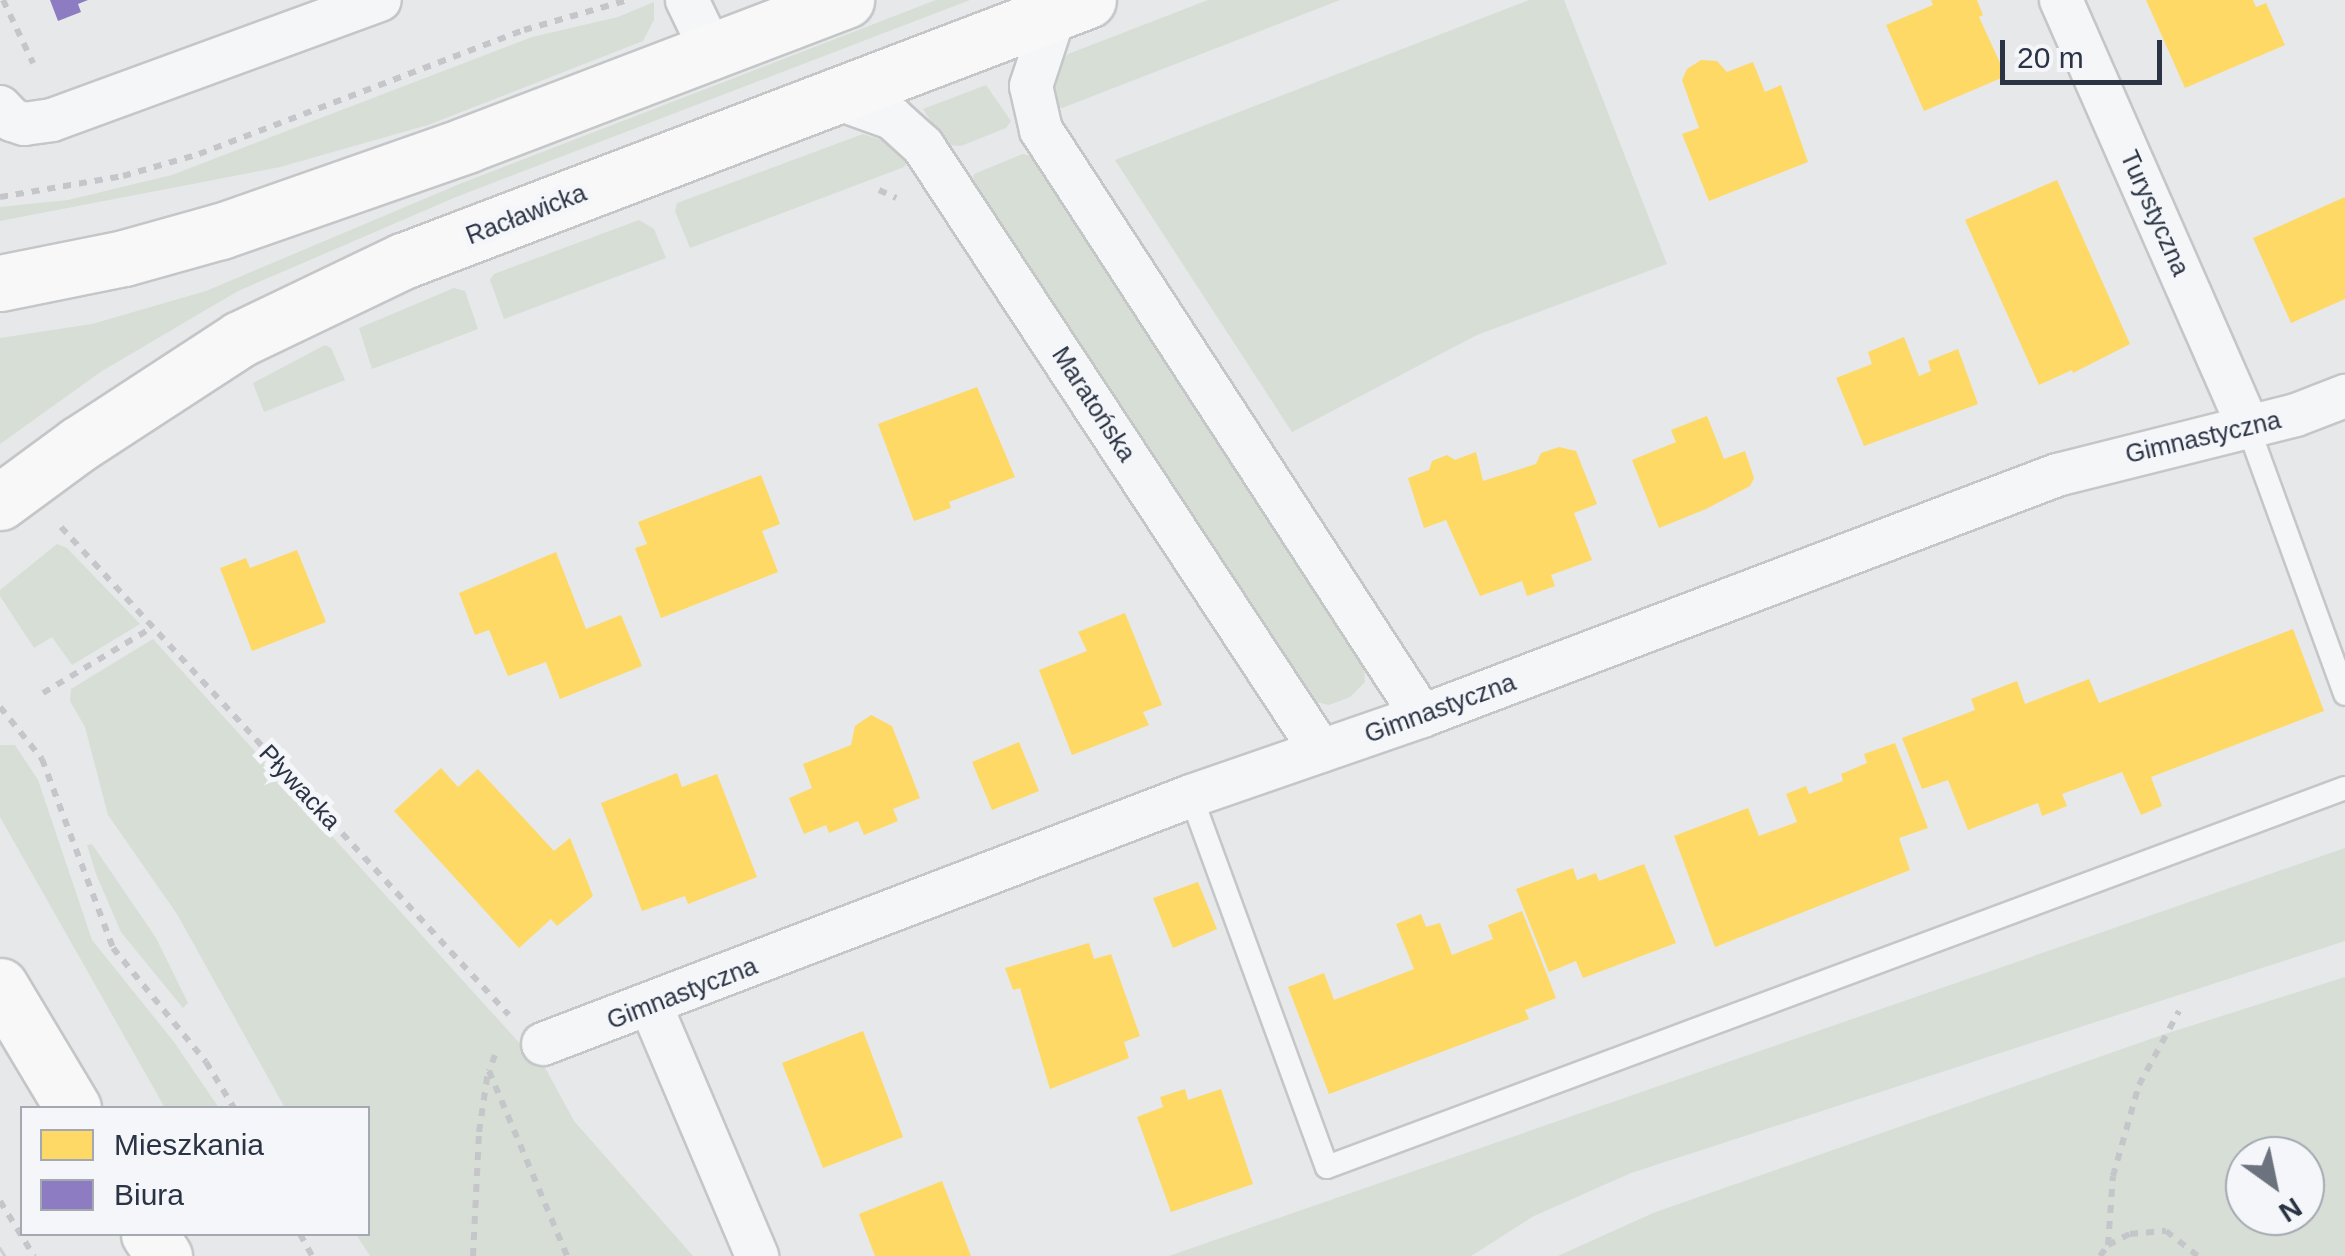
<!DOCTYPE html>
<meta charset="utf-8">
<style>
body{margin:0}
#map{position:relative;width:2345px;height:1256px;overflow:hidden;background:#e6e8ea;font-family:Helvetica,sans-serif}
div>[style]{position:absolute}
.green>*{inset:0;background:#d6ded6}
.homes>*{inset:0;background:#ffd966}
.offices>*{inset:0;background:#8e7cc3}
.path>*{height:6px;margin-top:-3px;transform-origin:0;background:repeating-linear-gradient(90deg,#c5c6ca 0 8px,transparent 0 16px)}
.roads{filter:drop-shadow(2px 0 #c4c6c8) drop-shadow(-2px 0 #c4c6c8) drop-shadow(0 2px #c4c6c8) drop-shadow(0 -2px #c4c6c8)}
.service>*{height:22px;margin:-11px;padding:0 11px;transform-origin:11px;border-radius:11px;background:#f5f6f7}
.minor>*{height:42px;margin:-21px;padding:0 21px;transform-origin:21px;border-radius:21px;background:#f5f6f7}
.secondary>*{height:55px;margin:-27.5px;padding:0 27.5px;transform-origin:27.5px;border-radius:27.5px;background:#f8f8f8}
.tram>*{height:2.5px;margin:-1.25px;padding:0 1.25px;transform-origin:1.25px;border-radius:1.25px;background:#cecfd2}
span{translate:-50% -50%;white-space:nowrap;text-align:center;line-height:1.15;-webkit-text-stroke:10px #f4f6f9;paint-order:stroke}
.street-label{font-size:25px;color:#2b3445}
.legend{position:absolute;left:20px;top:1106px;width:350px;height:130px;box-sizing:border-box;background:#f4f6f9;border:2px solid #a4a8b1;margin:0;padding:12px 18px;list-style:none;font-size:30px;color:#2b3445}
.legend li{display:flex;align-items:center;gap:20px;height:50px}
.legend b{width:50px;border:2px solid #a4a8b1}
.north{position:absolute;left:2225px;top:1136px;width:100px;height:100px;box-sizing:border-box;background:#f4f6f9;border:2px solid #a4a8b1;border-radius:50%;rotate:147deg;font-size:28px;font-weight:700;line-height:40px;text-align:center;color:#2b3445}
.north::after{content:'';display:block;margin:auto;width:35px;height:45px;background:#6c737f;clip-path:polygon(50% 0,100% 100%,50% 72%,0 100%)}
.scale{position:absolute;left:2000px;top:40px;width:162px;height:45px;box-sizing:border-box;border:5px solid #2b3445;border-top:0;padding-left:12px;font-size:30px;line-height:35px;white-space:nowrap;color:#2b3445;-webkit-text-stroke:8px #f4f6f9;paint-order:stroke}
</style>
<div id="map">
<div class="green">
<i style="clip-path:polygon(936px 0,970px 0,456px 197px,238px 291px,102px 371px,0 444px,0 338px,92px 324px,206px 291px,462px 183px)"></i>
<i style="clip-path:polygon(1208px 0,1340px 0,1062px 108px,1049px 104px,1057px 67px,1068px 54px)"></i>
<i style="clip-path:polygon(1529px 0,1564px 0,1667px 264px,1477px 335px,1292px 432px,1115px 160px)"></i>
<i style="clip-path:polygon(654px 2px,654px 20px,643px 41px,428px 125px,280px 167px,0 221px,0 207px,68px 200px,172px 175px,532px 37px,618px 17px)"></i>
<i style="clip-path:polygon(986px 85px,1011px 121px,1006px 128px,961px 146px,946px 145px,923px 109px)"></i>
<i style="clip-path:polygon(863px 134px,894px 144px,910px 160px,904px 167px,690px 248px,675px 211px,677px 203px)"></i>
<i style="clip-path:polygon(1023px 154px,1041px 159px,1363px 655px,1365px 682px,1350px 697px,1329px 705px,1300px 698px,971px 188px,974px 174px)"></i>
<i style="clip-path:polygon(639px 220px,654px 229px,666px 258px,504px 319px,490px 280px,494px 274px)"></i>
<i style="clip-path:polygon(454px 288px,465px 291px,478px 329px,372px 369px,359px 328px)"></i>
<i style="clip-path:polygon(325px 345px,331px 348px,345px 380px,264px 412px,253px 383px)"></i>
<i style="clip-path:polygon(57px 544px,67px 548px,140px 624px,72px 665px,52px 637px,34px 648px,0 596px,0 590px)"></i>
<i style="clip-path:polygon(153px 639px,524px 1048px,542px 1062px,574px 1121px,693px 1256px,370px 1256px,356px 1234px,368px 1234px,368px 1108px,285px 1108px,177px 914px,108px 815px,85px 727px,70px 701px,71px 689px)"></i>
<i style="clip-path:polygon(0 745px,15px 745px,38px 780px,92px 940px,174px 1042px,219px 1108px,165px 1108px,0 817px)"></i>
<i style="clip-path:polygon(92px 844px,156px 938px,188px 1003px,183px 1008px,121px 932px,96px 874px,87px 845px)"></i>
<i style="clip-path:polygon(2345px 848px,2345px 941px,1631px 1173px,1534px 1216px,1471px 1256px,1169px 1256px)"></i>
<i style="clip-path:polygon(evenodd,2345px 977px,2345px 1256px,1558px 1256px,1653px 1213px,2165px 1034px,2345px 977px,2245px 1156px,2305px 1156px,2305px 1216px,2245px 1216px,2245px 1156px)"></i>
</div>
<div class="homes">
<i style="clip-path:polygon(1931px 0,1977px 0,1983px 15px,1979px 17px,2006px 76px,1924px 111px,1886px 25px,1933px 5px)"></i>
<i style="clip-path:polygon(2146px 0,2253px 0,2256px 7px,2266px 3px,2285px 45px,2185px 88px)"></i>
<i style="clip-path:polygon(1701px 60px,1717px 61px,1727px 72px,1753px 62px,1765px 92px,1781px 85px,1808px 162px,1709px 201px,1682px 134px,1699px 128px,1682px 80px,1687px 69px)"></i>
<i style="clip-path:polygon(2057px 180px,2130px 344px,2073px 373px,2072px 370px,2039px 385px,1965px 220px)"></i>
<i style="clip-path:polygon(2345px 197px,2345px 299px,2291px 323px,2253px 238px)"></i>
<i style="clip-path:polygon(1904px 337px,1919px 376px,1931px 371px,1928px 361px,1958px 349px,1978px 404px,1864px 446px,1836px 378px,1872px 364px,1868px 352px)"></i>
<i style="clip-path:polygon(977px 387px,1015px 477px,949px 502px,951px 508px,914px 521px,878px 424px)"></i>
<i style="clip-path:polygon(1707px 416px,1724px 459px,1745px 451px,1754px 478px,1750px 486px,1706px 509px,1659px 528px,1632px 460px,1676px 442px,1671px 430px)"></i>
<i style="clip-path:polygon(1559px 447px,1576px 451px,1597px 504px,1574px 513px,1592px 560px,1551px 575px,1555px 586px,1527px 596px,1522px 581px,1480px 596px,1446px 520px,1424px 528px,1408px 478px,1429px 470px,1432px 461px,1447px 455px,1455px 460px,1476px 452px,1483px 481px,1536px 464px,1541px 453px)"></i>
<i style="clip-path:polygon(761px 475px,780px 524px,762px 531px,778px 572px,661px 618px,635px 548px,647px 544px,638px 522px)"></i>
<i style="clip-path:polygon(297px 550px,326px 622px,252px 651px,220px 568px,246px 558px,250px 568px)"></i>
<i style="clip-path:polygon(556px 552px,586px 629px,621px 615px,642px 666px,560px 699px,546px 662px,508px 676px,489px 630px,475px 635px,459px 593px)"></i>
<i style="clip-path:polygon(1125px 613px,1162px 705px,1143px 712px,1149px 725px,1072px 755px,1039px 670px,1087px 651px,1078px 632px)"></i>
<i style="clip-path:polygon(2293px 629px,2324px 711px,2151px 777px,2162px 806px,2141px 815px,2122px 772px,2062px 794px,2067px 806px,2042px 816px,2038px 803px,1968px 830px,1948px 780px,1922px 789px,1902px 738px,1975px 710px,1971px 699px,2017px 681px,2025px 704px,2089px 679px,2099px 703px)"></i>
<i style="clip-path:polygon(871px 715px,892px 726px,920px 798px,893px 809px,898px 821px,864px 835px,858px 821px,829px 833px,826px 825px,804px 834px,789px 798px,812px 788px,803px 764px,851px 745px,855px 726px)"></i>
<i style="clip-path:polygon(1019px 742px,1039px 791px,992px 810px,972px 762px)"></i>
<i style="clip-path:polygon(1895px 743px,1928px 828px,1899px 838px,1910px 870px,1715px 947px,1674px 836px,1748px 808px,1759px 836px,1797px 822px,1786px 794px,1806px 786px,1809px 794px,1843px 781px,1841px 774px,1867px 763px,1864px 754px)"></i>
<i style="clip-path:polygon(441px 768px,458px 787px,478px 769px,554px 851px,570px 838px,593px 896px,557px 926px,551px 919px,519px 948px,394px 811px)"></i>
<i style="clip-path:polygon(677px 773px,682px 787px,717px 774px,757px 877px,688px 904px,685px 896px,642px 911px,601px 803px)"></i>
<i style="clip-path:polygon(1644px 864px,1676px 943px,1583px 978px,1576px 961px,1549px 972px,1516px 889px,1573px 868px,1577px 880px,1596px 873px,1599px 881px)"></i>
<i style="clip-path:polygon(1198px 882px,1217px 929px,1173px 948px,1153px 898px)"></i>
<i style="clip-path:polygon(1522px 911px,1556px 998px,1525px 1010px,1529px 1019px,1329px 1094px,1288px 987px,1324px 973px,1334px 1000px,1414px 969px,1396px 924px,1421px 914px,1426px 927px,1440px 923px,1452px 955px,1493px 939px,1488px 925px)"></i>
<i style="clip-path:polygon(1089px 943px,1094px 959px,1111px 954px,1140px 1036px,1124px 1042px,1129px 1058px,1050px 1089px,1020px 988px,1013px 990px,1005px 968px)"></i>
<i style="clip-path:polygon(863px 1031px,903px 1137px,823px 1168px,782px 1063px)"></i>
<i style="clip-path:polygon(1185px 1089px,1188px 1100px,1221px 1089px,1253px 1184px,1171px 1212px,1137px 1117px,1163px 1107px,1160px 1097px)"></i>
<i style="clip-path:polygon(942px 1181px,971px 1256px,875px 1256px,859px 1214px)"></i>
</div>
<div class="offices">
<i style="clip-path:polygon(50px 0,88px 0,78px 4px,81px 12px,58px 21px)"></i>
</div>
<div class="path">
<i style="left:3px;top:0;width:70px;rotate:64.5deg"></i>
<i style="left:879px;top:190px;width:19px;rotate:25deg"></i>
<i style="left:0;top:197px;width:125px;rotate:-9.7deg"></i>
<i style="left:123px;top:176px;width:79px;rotate:-16.1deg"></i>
<i style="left:199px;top:154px;width:348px;rotate:-20.9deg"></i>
<i style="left:524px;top:30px;width:108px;rotate:-16.1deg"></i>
<i style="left:61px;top:527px;width:662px;rotate:47.45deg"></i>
<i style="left:43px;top:693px;width:128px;rotate:-31deg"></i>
<i style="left:0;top:707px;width:67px;rotate:51.1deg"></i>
<i style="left:42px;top:759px;width:202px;rotate:69.4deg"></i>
<i style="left:113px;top:948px;width:147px;rotate:50.8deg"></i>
<i style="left:206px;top:1062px;width:54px;rotate:58.7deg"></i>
<i style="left:495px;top:1055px;width:17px;rotate:111deg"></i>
<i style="left:489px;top:1071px;width:201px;rotate:67.1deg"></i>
<i style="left:0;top:1201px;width:65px;rotate:58.3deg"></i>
<i style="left:300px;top:1234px;width:25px;rotate:61deg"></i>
<i style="left:2108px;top:1245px;width:69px;rotate:-85.9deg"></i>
<i style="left:2113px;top:1176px;width:95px;rotate:-74.1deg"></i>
<i style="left:2139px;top:1085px;width:84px;rotate:-61.6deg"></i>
<i style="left:473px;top:1256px;width:124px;rotate:-87.2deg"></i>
<i style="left:479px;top:1132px;width:61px;rotate:-81.5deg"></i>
<i style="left:2100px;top:1256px;width:14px;rotate:-54deg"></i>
<i style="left:2108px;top:1245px;width:25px;rotate:-27deg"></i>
<i style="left:2130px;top:1234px;width:36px;rotate:-5deg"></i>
<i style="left:2166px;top:1231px;width:41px;rotate:38deg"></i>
</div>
<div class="roads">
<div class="service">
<i style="left:2248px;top:427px;width:284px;rotate:70deg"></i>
<i style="left:1191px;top:796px;width:395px;rotate:69.9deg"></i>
<i style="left:1327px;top:1167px;width:1086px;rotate:-20.42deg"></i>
</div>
<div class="minor">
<i style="left:687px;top:0;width:58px;rotate:64.3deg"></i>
<i style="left:2061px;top:0;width:466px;rotate:66.3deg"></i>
<i style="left:1055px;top:13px;width:77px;rotate:108.2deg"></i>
<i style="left:1031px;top:86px;width:45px;rotate:77.2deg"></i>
<i style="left:1041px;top:130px;width:699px;rotate:56.97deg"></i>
<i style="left:833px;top:97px;width:63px;rotate:19.6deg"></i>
<i style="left:892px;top:118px;width:42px;rotate:42.1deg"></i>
<i style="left:923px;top:146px;width:724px;rotate:56.66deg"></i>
<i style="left:0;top:107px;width:18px;rotate:47deg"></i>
<i style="left:12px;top:120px;width:13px;rotate:18deg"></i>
<i style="left:24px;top:124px;width:28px;rotate:-8deg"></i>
<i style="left:52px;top:120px;width:349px;rotate:-20.1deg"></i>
<i style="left:651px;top:1006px;width:272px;rotate:67deg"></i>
<i style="left:543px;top:1044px;width:694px;rotate:-20.94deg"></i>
<i style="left:1191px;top:796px;width:244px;rotate:-19.1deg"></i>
<i style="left:1422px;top:716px;width:679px;rotate:-20.78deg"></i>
<i style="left:2057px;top:475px;width:246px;rotate:-14.1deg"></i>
<i style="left:2296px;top:415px;width:53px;rotate:-21.2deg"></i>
</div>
<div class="secondary">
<i style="left:0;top:283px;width:126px;rotate:-11.4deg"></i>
<i style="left:124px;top:258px;width:101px;rotate:-15.6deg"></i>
<i style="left:221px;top:231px;width:260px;rotate:-19.3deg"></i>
<i style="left:466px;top:145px;width:407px;rotate:-20.9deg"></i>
<i style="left:0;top:502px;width:98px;rotate:-36.3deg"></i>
<i style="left:79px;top:444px;width:192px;rotate:-33.1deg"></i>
<i style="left:240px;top:339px;width:181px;rotate:-25.6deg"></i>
<i style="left:403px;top:261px;width:733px;rotate:-20.86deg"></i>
<i style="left:0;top:986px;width:142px;rotate:59.1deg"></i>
<i style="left:149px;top:1234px;width:27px;rotate:56deg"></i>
</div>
</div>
<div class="tram">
<i style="left:0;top:1248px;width:9px;rotate:58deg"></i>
</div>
<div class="street-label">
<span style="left:2155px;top:213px;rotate:66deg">Turystyczna</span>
<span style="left:526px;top:214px;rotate:-21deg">Racławicka</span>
<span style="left:1094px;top:404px;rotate:57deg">Maratońska</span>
<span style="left:2203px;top:437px;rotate:-13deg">Gimnastyczna</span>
<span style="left:1440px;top:708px;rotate:-20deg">Gimnastyczna</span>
<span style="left:300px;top:787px;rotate:47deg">Pływacka</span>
<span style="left:682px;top:993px;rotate:-21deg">Gimnastyczna</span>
</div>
<ul class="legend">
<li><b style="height:28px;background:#ffd966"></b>Mieszkania</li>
<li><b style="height:28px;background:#8e7cc3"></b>Biura</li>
</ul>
<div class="north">N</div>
<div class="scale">20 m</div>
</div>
